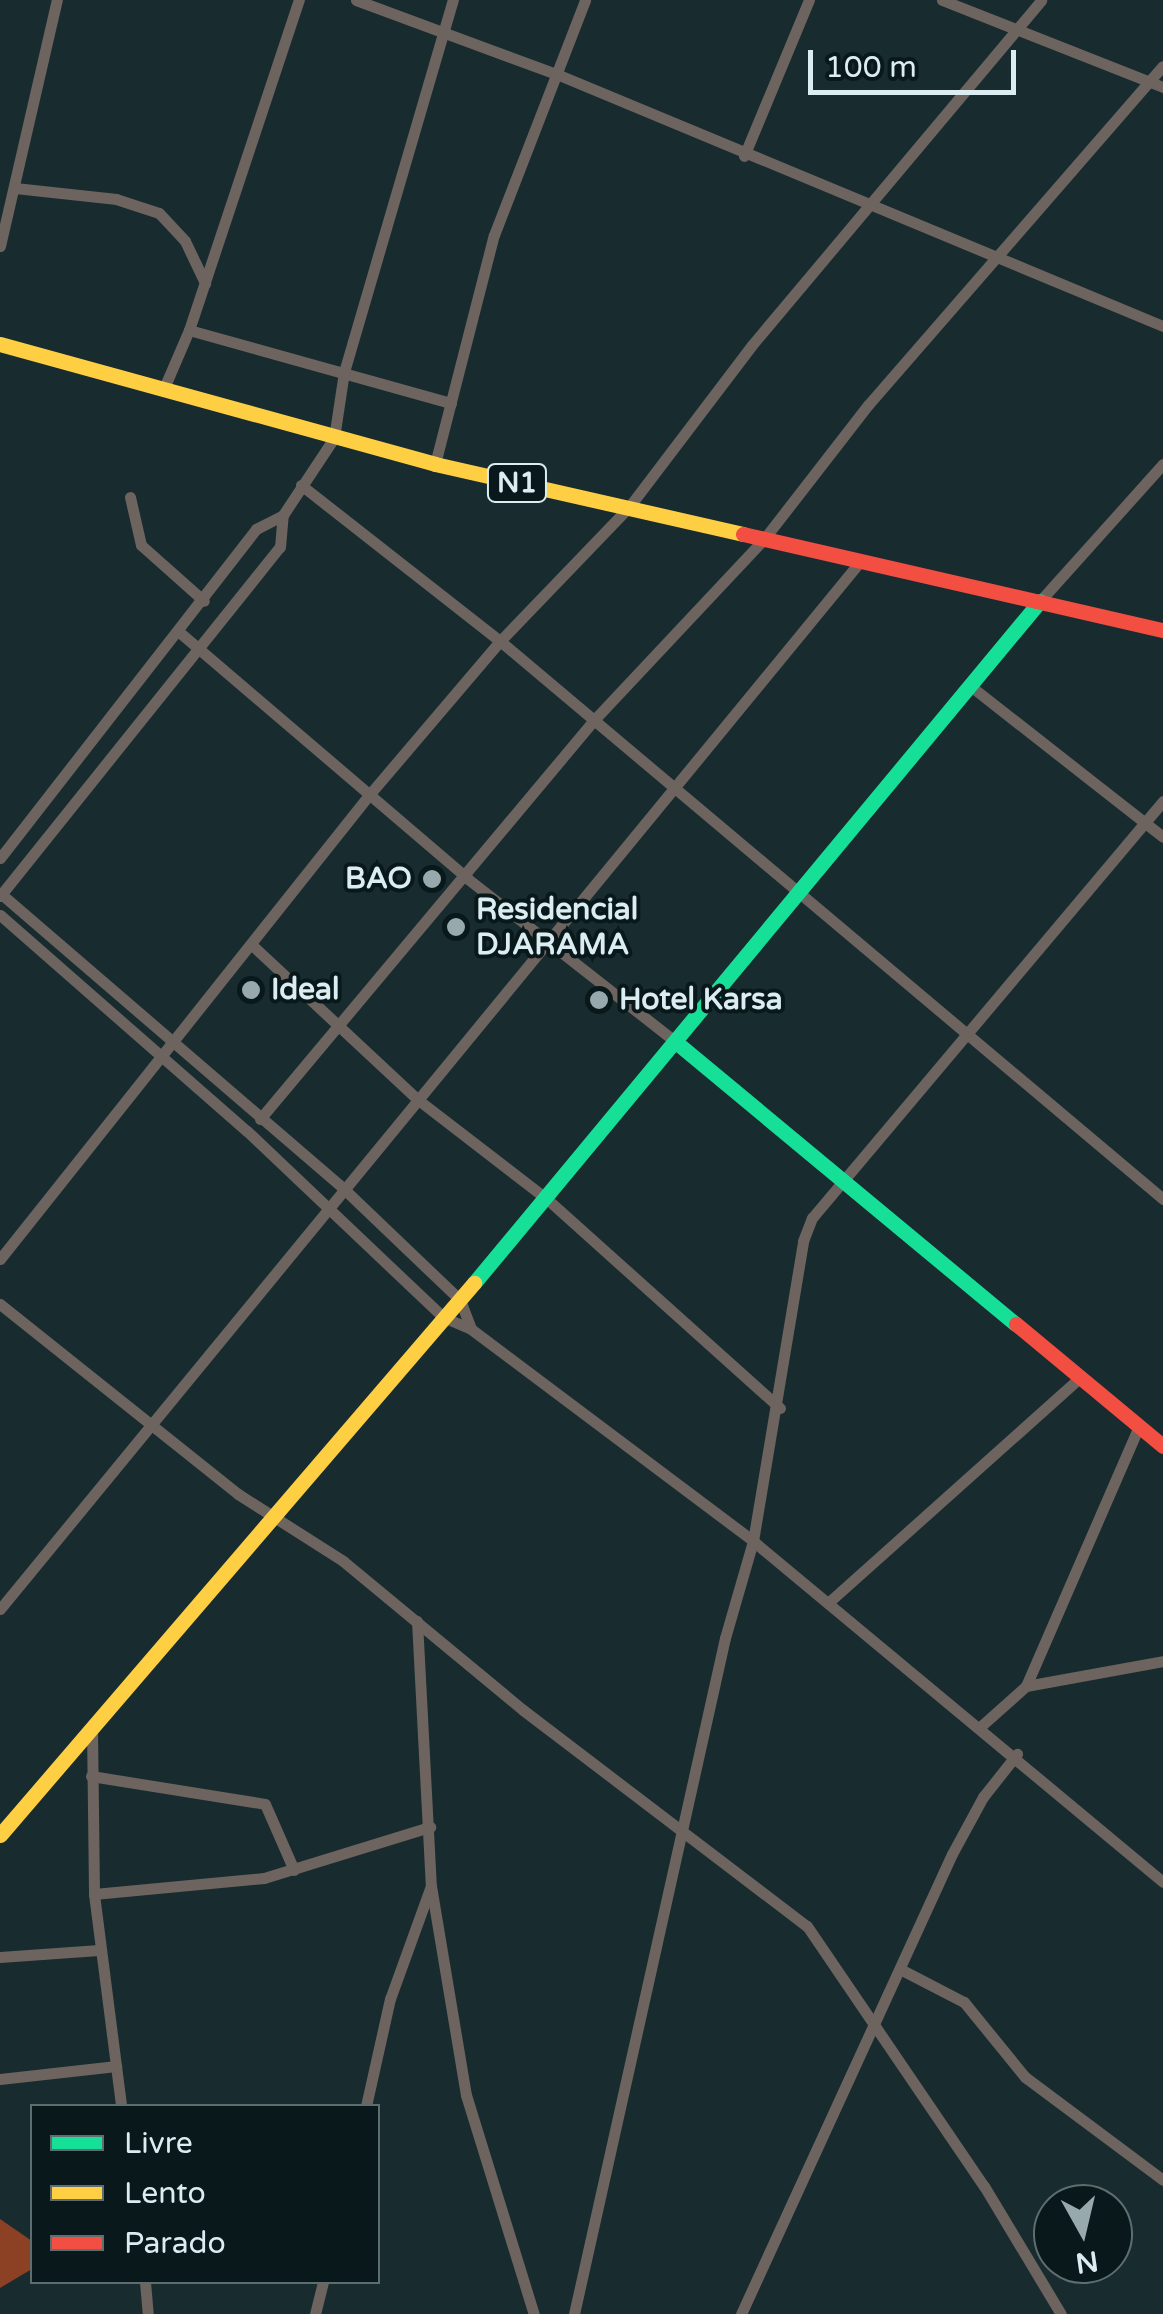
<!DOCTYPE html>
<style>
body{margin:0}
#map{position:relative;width:1163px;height:2314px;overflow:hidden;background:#182b2e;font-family:"Varela Round",sans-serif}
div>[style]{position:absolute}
.forest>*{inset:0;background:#8c4124}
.street>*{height:11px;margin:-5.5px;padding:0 5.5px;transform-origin:5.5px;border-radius:5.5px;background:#6d635f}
.fast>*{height:15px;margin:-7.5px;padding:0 7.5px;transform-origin:7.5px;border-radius:7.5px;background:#16e098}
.slow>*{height:15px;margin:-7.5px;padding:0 7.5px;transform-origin:7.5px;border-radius:7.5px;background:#ffcf43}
.jam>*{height:15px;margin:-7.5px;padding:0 7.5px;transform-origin:7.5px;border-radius:7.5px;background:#f24e42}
.dots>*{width:28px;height:28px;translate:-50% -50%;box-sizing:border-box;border:5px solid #09181a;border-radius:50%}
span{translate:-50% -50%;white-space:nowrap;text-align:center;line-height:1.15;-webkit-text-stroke:8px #09181a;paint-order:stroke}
.shield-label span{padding:2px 8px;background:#09181a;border:2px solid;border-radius:8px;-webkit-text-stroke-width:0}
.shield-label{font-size:28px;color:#dbedf0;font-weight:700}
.poi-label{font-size:30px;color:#dbedf0;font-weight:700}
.right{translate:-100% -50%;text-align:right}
.left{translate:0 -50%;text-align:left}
.legend{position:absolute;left:30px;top:2104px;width:350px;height:180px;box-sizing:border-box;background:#09181a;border:2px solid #5d6d70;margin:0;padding:12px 18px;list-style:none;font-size:30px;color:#dbedf0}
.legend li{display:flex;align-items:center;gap:20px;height:50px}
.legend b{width:50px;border:2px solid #5d6d70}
.north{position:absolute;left:1033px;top:2184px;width:100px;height:100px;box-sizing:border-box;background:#09181a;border:2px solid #5d6d70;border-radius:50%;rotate:172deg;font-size:28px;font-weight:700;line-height:40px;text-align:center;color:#dbedf0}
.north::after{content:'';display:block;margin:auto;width:35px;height:45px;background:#97a9ac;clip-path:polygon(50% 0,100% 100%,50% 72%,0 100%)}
.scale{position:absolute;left:808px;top:50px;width:208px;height:45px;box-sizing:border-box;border:5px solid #dbedf0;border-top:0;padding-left:12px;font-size:30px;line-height:35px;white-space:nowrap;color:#dbedf0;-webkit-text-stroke:8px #09181a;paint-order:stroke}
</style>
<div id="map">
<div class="forest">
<i style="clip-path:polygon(0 2219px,32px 2241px,32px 2269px,0 2288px)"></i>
</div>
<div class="street">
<i style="left:356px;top:0;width:216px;rotate:20.3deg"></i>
<i style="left:559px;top:75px;width:654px;rotate:22.57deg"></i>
<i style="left:942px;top:0;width:238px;rotate:21.5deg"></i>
<i style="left:744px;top:156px;width:169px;rotate:-67.4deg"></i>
<i style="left:15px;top:188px;width:102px;rotate:6.2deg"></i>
<i style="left:116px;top:199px;width:45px;rotate:18deg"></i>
<i style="left:159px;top:213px;width:38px;rotate:47deg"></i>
<i style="left:185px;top:241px;width:47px;rotate:64.5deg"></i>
<i style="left:0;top:246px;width:253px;rotate:-77deg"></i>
<i style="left:189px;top:330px;width:272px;rotate:15.6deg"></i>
<i style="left:164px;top:388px;width:63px;rotate:-66.7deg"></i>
<i style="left:189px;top:330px;width:348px;rotate:-71.6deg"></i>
<i style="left:435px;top:464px;width:236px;rotate:-75.6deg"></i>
<i style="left:494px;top:235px;width:252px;rotate:-68.8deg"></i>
<i style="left:301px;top:485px;width:253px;rotate:38.1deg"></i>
<i style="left:500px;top:641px;width:867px;rotate:40.08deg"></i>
<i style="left:130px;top:497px;width:49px;rotate:77.1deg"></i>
<i style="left:141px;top:545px;width:84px;rotate:41.6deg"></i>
<i style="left:1040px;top:601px;width:184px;rotate:-48.1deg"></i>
<i style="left:178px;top:631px;width:382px;rotate:40.5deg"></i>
<i style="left:468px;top:879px;width:266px;rotate:38.1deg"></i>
<i style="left:973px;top:688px;width:241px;rotate:38.1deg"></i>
<i style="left:0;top:858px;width:417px;rotate:-52.1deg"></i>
<i style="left:256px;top:529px;width:30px;rotate:-27deg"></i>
<i style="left:0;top:893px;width:455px;rotate:40.7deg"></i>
<i style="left:345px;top:1190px;width:159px;rotate:43.7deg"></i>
<i style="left:460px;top:1300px;width:31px;rotate:69deg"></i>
<i style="left:0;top:896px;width:447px;rotate:-51.3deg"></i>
<i style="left:280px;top:547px;width:32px;rotate:-85deg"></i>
<i style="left:283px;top:515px;width:92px;rotate:-56.5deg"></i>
<i style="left:334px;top:438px;width:67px;rotate:-81.4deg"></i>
<i style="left:344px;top:372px;width:388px;rotate:-73.7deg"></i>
<i style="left:0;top:915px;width:328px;rotate:41.2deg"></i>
<i style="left:247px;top:1131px;width:270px;rotate:43.5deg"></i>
<i style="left:443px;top:1317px;width:30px;rotate:23deg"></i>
<i style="left:471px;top:1329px;width:353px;rotate:36.9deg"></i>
<i style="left:753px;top:1541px;width:533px;rotate:39.75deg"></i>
<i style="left:253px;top:946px;width:224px;rotate:43deg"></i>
<i style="left:417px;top:1099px;width:164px;rotate:37.6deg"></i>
<i style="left:547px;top:1199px;width:313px;rotate:41.9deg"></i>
<i style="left:260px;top:1119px;width:520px;rotate:-50.07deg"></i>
<i style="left:594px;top:720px;width:248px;rotate:-46.8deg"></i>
<i style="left:764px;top:539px;width:170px;rotate:-52.2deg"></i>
<i style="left:868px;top:405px;width:449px;rotate:-49deg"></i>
<i style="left:0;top:1259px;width:593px;rotate:-51.51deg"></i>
<i style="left:369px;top:795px;width:202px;rotate:-49.6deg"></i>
<i style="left:500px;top:641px;width:186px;rotate:-46.1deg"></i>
<i style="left:629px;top:507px;width:203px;rotate:-52.8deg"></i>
<i style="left:752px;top:345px;width:450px;rotate:-50deg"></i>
<i style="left:0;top:1304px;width:305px;rotate:38.6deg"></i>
<i style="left:238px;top:1494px;width:125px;rotate:32.5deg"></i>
<i style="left:343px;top:1561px;width:234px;rotate:39.6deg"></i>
<i style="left:523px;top:1710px;width:357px;rotate:37.3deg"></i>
<i style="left:807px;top:1926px;width:315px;rotate:55.8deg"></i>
<i style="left:984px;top:2186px;width:149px;rotate:59deg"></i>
<i style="left:829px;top:1602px;width:338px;rotate:-41.8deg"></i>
<i style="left:0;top:1609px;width:1354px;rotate:-50.61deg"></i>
<i style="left:417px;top:1621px;width:265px;rotate:87deg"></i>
<i style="left:431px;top:1886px;width:212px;rotate:80.5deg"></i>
<i style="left:466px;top:2095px;width:229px;rotate:72.8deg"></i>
<i style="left:1026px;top:1686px;width:283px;rotate:-66.5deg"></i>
<i style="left:980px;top:1727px;width:62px;rotate:-41.7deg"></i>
<i style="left:1026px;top:1686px;width:139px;rotate:-10.3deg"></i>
<i style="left:92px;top:1728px;width:166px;rotate:89.3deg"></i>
<i style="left:94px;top:1894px;width:214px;rotate:82.7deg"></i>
<i style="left:91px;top:1776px;width:176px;rotate:9.1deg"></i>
<i style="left:265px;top:1804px;width:72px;rotate:66.3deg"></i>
<i style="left:94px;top:1894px;width:171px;rotate:-5.4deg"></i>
<i style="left:264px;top:1878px;width:174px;rotate:-17.1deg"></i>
<i style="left:0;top:1957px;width:99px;rotate:-4deg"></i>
<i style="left:900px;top:1969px;width:72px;rotate:27.3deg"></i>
<i style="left:964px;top:2002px;width:97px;rotate:50.9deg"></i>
<i style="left:1025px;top:2077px;width:172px;rotate:36.7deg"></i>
<i style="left:0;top:2079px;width:117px;rotate:-6.4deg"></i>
<i style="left:366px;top:2106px;width:110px;rotate:-77.4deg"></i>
<i style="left:390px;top:1999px;width:120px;rotate:-70.1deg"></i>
<i style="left:145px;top:2282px;width:32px;rotate:85deg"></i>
<i style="left:315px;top:2314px;width:33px;rotate:-76deg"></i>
<i style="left:574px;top:2314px;width:693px;rotate:-77.41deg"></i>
<i style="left:725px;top:1638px;width:101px;rotate:-73.9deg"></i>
<i style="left:753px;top:1541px;width:304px;rotate:-80.5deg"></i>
<i style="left:803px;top:1241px;width:25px;rotate:-69deg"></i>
<i style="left:812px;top:1218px;width:545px;rotate:-49.91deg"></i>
<i style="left:741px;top:2314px;width:506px;rotate:-65.36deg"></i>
<i style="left:952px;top:1854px;width:65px;rotate:-61.5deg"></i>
<i style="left:983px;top:1797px;width:55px;rotate:-51.7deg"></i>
</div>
<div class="fast">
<i style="left:677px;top:1043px;width:440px;rotate:39.7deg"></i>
<i style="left:474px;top:1283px;width:886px;rotate:-50.31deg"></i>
</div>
<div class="slow">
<i style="left:0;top:344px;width:451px;rotate:15.4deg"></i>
<i style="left:435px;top:464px;width:316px;rotate:12.8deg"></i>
<i style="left:0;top:1835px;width:728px;rotate:-49.35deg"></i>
</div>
<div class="jam">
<i style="left:743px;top:534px;width:431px;rotate:12.9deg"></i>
<i style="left:1016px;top:1324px;width:191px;rotate:39.7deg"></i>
</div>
<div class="dots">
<i style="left:432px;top:879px;background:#97a9ac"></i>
<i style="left:456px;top:927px;background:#97a9ac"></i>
<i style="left:251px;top:990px;background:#97a9ac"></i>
<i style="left:599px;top:1000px;background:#97a9ac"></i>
</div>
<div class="shield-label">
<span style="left:517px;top:483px">N1</span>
</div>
<div class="poi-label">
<span class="right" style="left:412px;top:879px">BAO</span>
<span class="left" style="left:476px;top:927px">Residencial<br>DJARAMA</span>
<span class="left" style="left:271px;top:990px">Ideal</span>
<span class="left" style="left:619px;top:1000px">Hotel Karsa</span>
</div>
<ul class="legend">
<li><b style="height:12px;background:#16e098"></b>Livre</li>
<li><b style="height:12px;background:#ffcf43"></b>Lento</li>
<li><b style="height:12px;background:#f24e42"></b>Parado</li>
</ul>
<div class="north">N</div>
<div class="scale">100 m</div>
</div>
